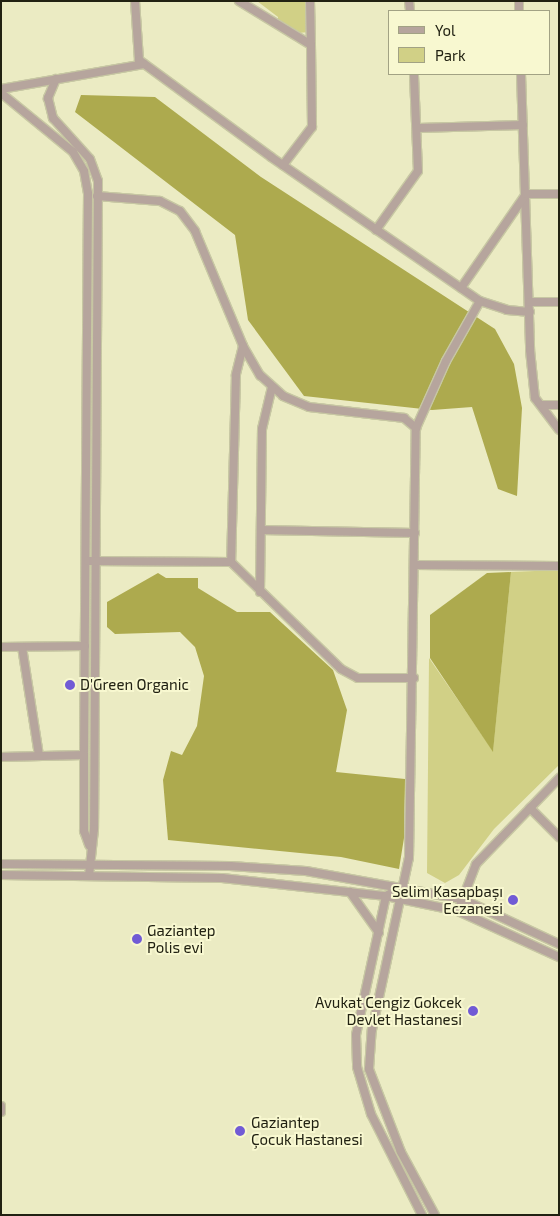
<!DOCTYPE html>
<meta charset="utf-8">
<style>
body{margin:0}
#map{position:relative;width:560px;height:1216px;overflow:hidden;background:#ebebc3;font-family:"Exo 2",sans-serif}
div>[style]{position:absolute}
.green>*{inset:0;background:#d1d086}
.forest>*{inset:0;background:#adaa4e}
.roads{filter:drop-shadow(1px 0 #c7c7a3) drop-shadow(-1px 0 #c7c7a3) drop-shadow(0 1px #c7c7a3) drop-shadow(0 -1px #c7c7a3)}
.minor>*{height:8px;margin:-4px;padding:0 4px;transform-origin:4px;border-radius:4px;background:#b6a59d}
.dots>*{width:14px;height:14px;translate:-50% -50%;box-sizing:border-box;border:2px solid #f8f8d0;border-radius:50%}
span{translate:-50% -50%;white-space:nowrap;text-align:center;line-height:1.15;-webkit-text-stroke:4px #f8f8d0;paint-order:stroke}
.poi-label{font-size:15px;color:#212112}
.left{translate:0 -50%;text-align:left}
.right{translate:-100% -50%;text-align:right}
.frame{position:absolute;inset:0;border:2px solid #212112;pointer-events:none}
.legend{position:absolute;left:388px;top:10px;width:162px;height:65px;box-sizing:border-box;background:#f8f8d0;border:1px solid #a2a284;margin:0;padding:6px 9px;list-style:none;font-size:15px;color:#212112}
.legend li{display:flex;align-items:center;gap:10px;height:25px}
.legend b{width:25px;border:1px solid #a2a284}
</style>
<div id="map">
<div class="green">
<i style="clip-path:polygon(257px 1px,314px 1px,310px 32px,297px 33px,278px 22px,278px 17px)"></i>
<i style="clip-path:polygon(559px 570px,559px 765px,494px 829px,459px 875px,445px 883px,427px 873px,429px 658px,493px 751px,511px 572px)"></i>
</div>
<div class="forest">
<i style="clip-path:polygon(81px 95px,155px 97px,261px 177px,495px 329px,514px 364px,522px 408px,517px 496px,498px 489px,472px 407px,432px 410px,304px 396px,248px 320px,235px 235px,75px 112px)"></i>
<i style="clip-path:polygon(511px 572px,493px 752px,430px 658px,430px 615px,487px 573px)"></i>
<i style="clip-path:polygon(158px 573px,166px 578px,198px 578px,198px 588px,237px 612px,270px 612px,333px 670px,347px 710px,336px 772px,405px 779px,404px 838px,399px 869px,341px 857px,168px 840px,163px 780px,171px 751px,182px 755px,197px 726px,204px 676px,195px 647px,180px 632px,115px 634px,107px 627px,107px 602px)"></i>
</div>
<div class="roads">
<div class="minor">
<i style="left:135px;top:1px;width:59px;rotate:86.1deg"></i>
<i style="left:139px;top:60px;width:164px;rotate:36.3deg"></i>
<i style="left:271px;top:157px;width:254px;rotate:34.6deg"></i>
<i style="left:480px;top:301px;width:28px;rotate:18deg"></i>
<i style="left:507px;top:310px;width:23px;rotate:5deg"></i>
<i style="left:239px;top:1px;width:84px;rotate:31.4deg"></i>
<i style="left:311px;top:45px;width:82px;rotate:89.3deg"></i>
<i style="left:312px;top:127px;width:48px;rotate:127.3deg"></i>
<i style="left:310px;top:1px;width:44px;rotate:88.7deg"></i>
<i style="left:409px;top:1px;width:10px;rotate:84deg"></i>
<i style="left:519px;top:1px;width:10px;rotate:90deg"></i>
<i style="left:521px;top:74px;width:276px;rotate:88.1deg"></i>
<i style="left:530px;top:350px;width:48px;rotate:84.1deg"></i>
<i style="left:535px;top:398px;width:40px;rotate:53deg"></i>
<i style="left:56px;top:79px;width:21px;rotate:113deg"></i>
<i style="left:48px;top:98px;width:21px;rotate:76deg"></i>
<i style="left:53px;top:118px;width:55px;rotate:47.9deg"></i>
<i style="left:90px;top:159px;width:23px;rotate:70deg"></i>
<i style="left:98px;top:181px;width:648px;rotate:90.35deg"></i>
<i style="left:94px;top:829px;width:47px;rotate:96.1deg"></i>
<i style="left:1px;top:89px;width:145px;rotate:-9.9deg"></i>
<i style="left:1px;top:93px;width:93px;rotate:39.3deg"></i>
<i style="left:73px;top:152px;width:22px;rotate:60deg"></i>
<i style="left:84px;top:171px;width:22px;rotate:80deg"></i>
<i style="left:88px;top:193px;width:562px;rotate:90.41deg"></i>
<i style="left:84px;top:755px;width:76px;rotate:90deg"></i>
<i style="left:84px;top:831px;width:15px;rotate:70deg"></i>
<i style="left:418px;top:128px;width:105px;rotate:-1.6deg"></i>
<i style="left:97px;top:196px;width:63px;rotate:4.5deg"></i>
<i style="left:160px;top:201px;width:22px;rotate:27deg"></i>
<i style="left:180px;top:211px;width:25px;rotate:53deg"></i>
<i style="left:195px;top:231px;width:125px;rotate:67.3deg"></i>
<i style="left:243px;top:346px;width:34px;rotate:60deg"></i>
<i style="left:260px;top:375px;width:31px;rotate:42deg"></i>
<i style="left:283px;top:396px;width:28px;rotate:23deg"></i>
<i style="left:309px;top:407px;width:96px;rotate:6.6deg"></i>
<i style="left:404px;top:418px;width:16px;rotate:40deg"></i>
<i style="left:376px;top:230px;width:72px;rotate:-54.6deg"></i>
<i style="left:418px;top:171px;width:97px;rotate:-92.4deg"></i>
<i style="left:461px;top:288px;width:114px;rotate:-55.3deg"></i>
<i style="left:526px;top:194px;width:33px"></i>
<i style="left:530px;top:302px;width:29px"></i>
<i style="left:243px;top:346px;width:30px;rotate:104deg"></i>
<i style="left:236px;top:375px;width:187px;rotate:91.5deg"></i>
<i style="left:231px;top:562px;width:153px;rotate:44.2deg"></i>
<i style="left:341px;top:669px;width:19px;rotate:28deg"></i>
<i style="left:358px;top:678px;width:56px"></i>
<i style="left:543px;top:405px;width:16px"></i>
<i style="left:261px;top:530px;width:154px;rotate:1.1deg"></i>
<i style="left:88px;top:561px;width:143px;rotate:0.4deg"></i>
<i style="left:415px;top:565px;width:144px;rotate:0.4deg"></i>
<i style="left:260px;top:592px;width:163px;rotate:-89.3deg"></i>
<i style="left:262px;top:429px;width:43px;rotate:-76.6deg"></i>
<i style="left:1px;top:647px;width:84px;rotate:-0.7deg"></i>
<i style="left:22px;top:647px;width:110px;rotate:81.1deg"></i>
<i style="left:1px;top:757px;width:83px;rotate:-1.4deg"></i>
<i style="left:530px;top:808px;width:41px;rotate:45deg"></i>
<i style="left:1px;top:864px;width:229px;rotate:0.5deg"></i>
<i style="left:230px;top:866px;width:76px;rotate:3.8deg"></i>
<i style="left:306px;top:871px;width:158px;rotate:10.2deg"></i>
<i style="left:462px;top:899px;width:107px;rotate:24.9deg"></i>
<i style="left:1px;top:875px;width:221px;rotate:0.8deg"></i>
<i style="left:222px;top:878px;width:165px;rotate:6.3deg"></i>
<i style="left:386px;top:896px;width:74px;rotate:11.8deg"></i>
<i style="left:458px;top:911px;width:111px;rotate:24.5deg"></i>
<i style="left:404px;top:886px;width:21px;rotate:151deg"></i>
<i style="left:386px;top:896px;width:142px;rotate:102.2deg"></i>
<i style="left:356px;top:1035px;width:32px;rotate:88deg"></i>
<i style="left:357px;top:1067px;width:49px;rotate:73.4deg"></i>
<i style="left:371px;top:1114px;width:113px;rotate:63.2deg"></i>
<i style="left:350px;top:892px;width:50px;rotate:54.7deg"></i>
<i style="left:458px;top:911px;width:50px;rotate:-69deg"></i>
<i style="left:476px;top:864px;width:120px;rotate:-46deg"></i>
<i style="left:1px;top:1106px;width:6px;rotate:90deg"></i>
<i style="left:435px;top:1215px;width:72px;rotate:-118.4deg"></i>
<i style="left:401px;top:1152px;width:89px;rotate:-111.1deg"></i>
<i style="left:369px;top:1069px;width:39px;rotate:-86deg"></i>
<i style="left:372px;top:1030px;width:176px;rotate:-77.9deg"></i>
<i style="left:409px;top:858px;width:430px;rotate:-89.1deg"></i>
<i style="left:416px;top:428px;width:73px;rotate:-65.9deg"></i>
<i style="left:446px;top:361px;width:69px;rotate:-60.5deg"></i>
</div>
</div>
<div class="dots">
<i style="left:70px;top:685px;background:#715bd5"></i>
<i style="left:513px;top:900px;background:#715bd5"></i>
<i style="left:137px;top:939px;background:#715bd5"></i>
<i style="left:473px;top:1011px;background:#715bd5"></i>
<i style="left:240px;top:1131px;background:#715bd5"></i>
</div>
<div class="poi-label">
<span class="left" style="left:80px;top:685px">D'Green Organic</span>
<span class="right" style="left:503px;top:900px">Selim Kasapbaşı<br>Eczanesi</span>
<span class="left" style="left:147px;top:939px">Gaziantep<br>Polis evi</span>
<span class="right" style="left:462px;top:1011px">Avukat Cengiz Gokcek<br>Devlet Hastanesi</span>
<span class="left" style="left:251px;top:1131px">Gaziantep<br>Çocuk Hastanesi</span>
</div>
<div class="frame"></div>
<ul class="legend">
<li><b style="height:6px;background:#b6a59d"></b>Yol</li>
<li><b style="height:14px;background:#d1d086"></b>Park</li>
</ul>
</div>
